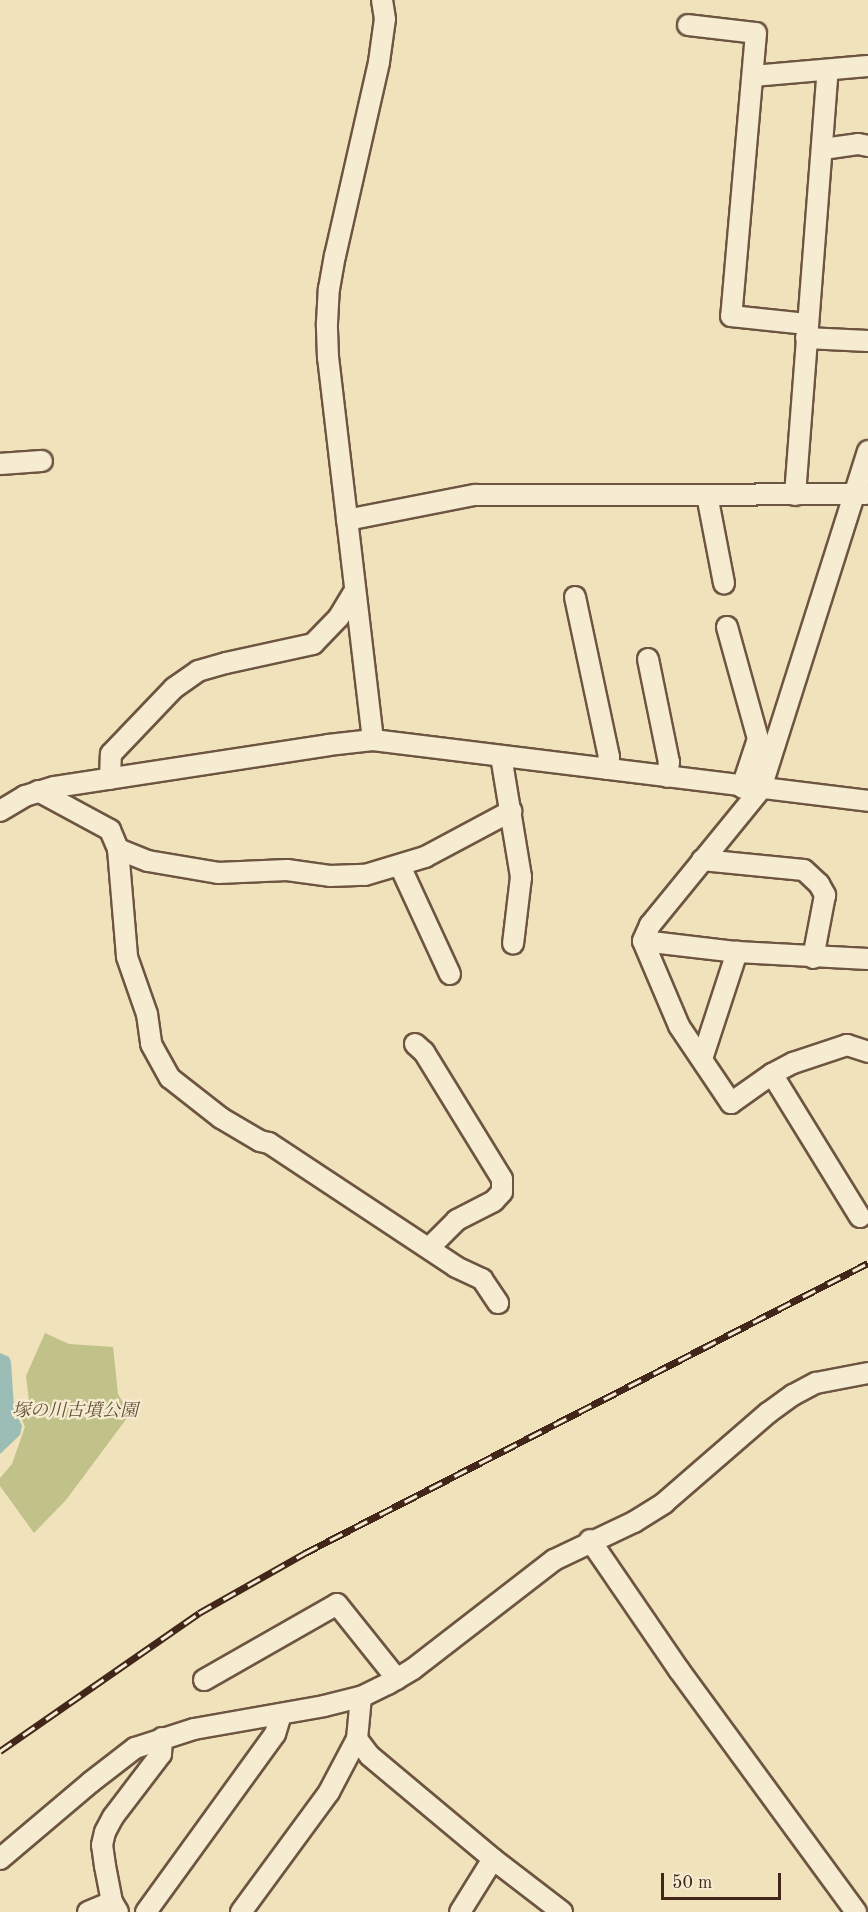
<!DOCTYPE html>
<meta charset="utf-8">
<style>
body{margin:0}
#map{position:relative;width:868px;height:1912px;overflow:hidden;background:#f0e2ba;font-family:"Old Standard TT","Noto Serif JP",serif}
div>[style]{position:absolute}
.green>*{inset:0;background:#c1c18a}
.water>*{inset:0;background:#9bbdb5}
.roads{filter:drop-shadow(2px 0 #6e5541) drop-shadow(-2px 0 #6e5541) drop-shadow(0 2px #6e5541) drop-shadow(0 -2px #6e5541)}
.minor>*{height:20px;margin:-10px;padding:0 10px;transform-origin:10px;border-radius:10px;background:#f5ecd2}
.rail>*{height:7px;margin-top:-3.5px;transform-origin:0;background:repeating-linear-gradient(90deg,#f5ecd2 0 14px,#422619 0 28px);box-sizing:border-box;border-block:2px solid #422619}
span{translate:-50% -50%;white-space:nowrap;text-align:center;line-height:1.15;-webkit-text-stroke:4.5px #f5ecd2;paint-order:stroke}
.park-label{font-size:18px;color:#624d35;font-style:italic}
.scale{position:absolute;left:661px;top:1873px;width:120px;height:27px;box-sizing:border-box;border:3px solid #422619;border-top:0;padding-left:8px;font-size:18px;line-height:21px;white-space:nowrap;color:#422619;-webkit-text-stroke:4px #f5ecd2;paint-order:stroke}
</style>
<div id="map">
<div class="green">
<i style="clip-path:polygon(45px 1333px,69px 1344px,113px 1347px,118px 1394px,130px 1414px,66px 1500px,34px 1533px,0 1486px,0 1478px,12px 1464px,25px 1427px,17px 1408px,29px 1401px,26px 1376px)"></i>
</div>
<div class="water">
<i style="clip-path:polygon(0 1353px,9px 1357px,11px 1362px,14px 1408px,22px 1426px,20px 1435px,0 1454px)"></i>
</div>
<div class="roads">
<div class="minor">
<i style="left:688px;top:25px;width:68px;rotate:6.7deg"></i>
<i style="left:756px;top:33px;width:284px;rotate:95deg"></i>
<i style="left:731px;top:316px;width:76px;rotate:6deg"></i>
<i style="left:753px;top:76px;width:115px;rotate:-5deg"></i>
<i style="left:823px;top:149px;width:35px;rotate:-8deg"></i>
<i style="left:858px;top:144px;width:10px;rotate:11deg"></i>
<i style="left:806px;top:338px;width:62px;rotate:2.8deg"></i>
<i style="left:868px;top:451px;width:355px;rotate:107.6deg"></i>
<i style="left:761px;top:789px;width:176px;rotate:129.2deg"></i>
<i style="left:650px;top:925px;width:17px;rotate:114deg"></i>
<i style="left:643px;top:941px;width:92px;rotate:67deg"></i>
<i style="left:679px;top:1026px;width:93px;rotate:56deg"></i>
<i style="left:731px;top:1103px;width:50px;rotate:-35.3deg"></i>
<i style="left:772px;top:1074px;width:24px;rotate:-28deg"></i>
<i style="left:793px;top:1063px;width:57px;rotate:-18.4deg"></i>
<i style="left:847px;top:1045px;width:22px;rotate:18deg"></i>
<i style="left:0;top:464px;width:42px;rotate:-4.1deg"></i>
<i style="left:707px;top:495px;width:90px;rotate:79.1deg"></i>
<i style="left:795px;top:495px;width:426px;rotate:-85.6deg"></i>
<i style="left:347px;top:520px;width:130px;rotate:-11.1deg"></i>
<i style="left:475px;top:495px;width:391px;rotate:-0.1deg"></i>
<i style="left:575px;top:597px;width:164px;rotate:78deg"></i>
<i style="left:609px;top:757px;width:12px;rotate:104deg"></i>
<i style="left:727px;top:627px;width:116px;rotate:74.5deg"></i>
<i style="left:758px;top:739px;width:51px;rotate:108.4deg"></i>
<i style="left:648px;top:659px;width:105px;rotate:78.5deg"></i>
<i style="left:669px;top:762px;width:15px;rotate:98deg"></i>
<i style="left:373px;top:740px;width:385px;rotate:-96.7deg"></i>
<i style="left:328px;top:358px;width:35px;rotate:-92deg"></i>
<i style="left:327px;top:323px;width:34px;rotate:-87deg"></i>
<i style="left:329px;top:289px;width:34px;rotate:-80deg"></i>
<i style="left:335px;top:256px;width:199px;rotate:-77.2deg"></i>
<i style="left:379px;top:62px;width:43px;rotate:-82.1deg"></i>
<i style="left:385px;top:19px;width:19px;rotate:-99deg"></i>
<i style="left:501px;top:756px;width:123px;rotate:80.6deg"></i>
<i style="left:521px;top:877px;width:67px;rotate:96.8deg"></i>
<i style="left:110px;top:779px;width:25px;rotate:-88deg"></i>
<i style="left:111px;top:754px;width:91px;rotate:-46.3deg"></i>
<i style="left:174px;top:688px;width:29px;rotate:-35deg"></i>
<i style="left:198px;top:671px;width:29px;rotate:-16deg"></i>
<i style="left:226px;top:663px;width:89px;rotate:-12.3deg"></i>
<i style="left:313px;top:644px;width:37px;rotate:-46deg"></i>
<i style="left:339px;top:617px;width:31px;rotate:-59deg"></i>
<i style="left:38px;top:791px;width:82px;rotate:28.4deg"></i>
<i style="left:110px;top:830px;width:21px;rotate:67deg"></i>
<i style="left:118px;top:849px;width:108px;rotate:85.2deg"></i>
<i style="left:127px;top:957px;width:60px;rotate:70.7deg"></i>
<i style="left:147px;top:1014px;width:30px;rotate:82deg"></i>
<i style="left:151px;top:1044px;width:39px;rotate:61deg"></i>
<i style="left:170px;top:1078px;width:65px;rotate:38.1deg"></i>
<i style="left:221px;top:1118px;width:45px;rotate:30.5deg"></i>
<i style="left:260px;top:1141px;width:9px;rotate:13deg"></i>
<i style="left:269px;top:1143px;width:224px;rotate:33.5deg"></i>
<i style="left:456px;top:1267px;width:29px;rotate:25deg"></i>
<i style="left:482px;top:1279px;width:29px;rotate:56deg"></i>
<i style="left:0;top:811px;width:29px;rotate:-31deg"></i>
<i style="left:25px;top:796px;width:31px;rotate:-17deg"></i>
<i style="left:55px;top:787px;width:276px;rotate:-8.7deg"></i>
<i style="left:328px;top:745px;width:45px;rotate:-6.3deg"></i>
<i style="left:373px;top:740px;width:499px;rotate:7deg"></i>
<i style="left:118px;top:849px;width:32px;rotate:22deg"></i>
<i style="left:148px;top:861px;width:71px;rotate:9.7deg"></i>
<i style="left:218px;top:873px;width:69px;rotate:-2.5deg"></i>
<i style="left:287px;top:870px;width:43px;rotate:7.9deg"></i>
<i style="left:330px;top:876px;width:35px;rotate:-2deg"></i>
<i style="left:365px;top:875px;width:63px;rotate:-16.7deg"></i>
<i style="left:425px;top:857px;width:98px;rotate:-28.1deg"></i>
<i style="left:702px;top:860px;width:102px;rotate:5.6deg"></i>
<i style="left:804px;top:870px;width:21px;rotate:43deg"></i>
<i style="left:819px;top:884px;width:13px;rotate:61deg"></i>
<i style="left:825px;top:895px;width:64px;rotate:100.8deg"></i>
<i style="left:400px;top:866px;width:119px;rotate:65.2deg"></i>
<i style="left:643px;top:941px;width:95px;rotate:6.7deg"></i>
<i style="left:737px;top:952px;width:131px;rotate:3.1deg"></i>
<i style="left:415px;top:1044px;width:12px;rotate:42deg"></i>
<i style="left:424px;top:1052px;width:149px;rotate:58.4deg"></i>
<i style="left:502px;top:1179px;width:13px;rotate:90deg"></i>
<i style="left:502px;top:1192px;width:12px;rotate:132deg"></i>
<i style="left:494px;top:1201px;width:42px;rotate:152.8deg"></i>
<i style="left:457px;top:1220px;width:40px;rotate:135deg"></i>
<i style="left:702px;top:1059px;width:113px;rotate:-71.9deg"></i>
<i style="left:772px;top:1074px;width:168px;rotate:58.4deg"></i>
<i style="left:590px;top:1540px;width:158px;rotate:55.6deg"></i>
<i style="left:679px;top:1670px;width:300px;rotate:53.8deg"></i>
<i style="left:204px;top:1680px;width:153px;rotate:-29.7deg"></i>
<i style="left:337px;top:1604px;width:96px;rotate:51.3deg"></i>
<i style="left:357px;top:1739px;width:21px;rotate:53deg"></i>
<i style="left:370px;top:1756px;width:160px;rotate:39.9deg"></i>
<i style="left:493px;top:1859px;width:87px;rotate:37.5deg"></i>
<i style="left:0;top:1859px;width:119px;rotate:-40.2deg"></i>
<i style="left:91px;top:1782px;width:56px;rotate:-37.7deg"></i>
<i style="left:135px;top:1748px;width:62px;rotate:-17.9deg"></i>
<i style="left:194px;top:1729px;width:132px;rotate:-10deg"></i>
<i style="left:324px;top:1706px;width:38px;rotate:-14deg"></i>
<i style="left:361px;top:1697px;width:30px;rotate:-26deg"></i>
<i style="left:388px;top:1684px;width:29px;rotate:-31deg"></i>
<i style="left:413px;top:1669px;width:178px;rotate:-37.7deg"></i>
<i style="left:554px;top:1560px;width:89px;rotate:-25.4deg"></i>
<i style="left:634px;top:1522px;width:36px;rotate:-32deg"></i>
<i style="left:664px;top:1503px;width:138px;rotate:-40.9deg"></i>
<i style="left:768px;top:1413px;width:31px;rotate:-36deg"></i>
<i style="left:793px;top:1395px;width:26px;rotate:-28deg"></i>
<i style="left:816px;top:1383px;width:53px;rotate:-10.9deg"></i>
<i style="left:88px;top:1912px;width:26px;rotate:-23deg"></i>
<i style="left:118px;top:1912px;width:12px;rotate:-121deg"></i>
<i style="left:112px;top:1902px;width:37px;rotate:-101deg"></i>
<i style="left:105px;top:1866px;width:21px;rotate:-98deg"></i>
<i style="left:102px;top:1845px;width:13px;rotate:-77deg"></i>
<i style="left:105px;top:1832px;width:17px;rotate:-62deg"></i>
<i style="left:113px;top:1817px;width:79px;rotate:-52.7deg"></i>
<i style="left:161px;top:1754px;width:16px;rotate:-86deg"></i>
<i style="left:146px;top:1912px;width:220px;rotate:-54.1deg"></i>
<i style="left:275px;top:1734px;width:21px;rotate:-73deg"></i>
<i style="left:241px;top:1912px;width:149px;rotate:-53.7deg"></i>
<i style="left:329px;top:1792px;width:60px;rotate:-62.2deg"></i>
<i style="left:357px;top:1739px;width:42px;rotate:-84.6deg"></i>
<i style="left:460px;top:1912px;width:62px;rotate:-58.1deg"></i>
</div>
</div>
<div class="rail">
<i style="left:0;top:1751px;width:242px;rotate:-34.7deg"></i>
<i style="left:199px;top:1613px;width:122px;rotate:-29.5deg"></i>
<i style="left:305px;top:1553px;width:633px;rotate:-27.25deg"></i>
</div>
<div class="park-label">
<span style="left:75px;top:1411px">塚の川古墳公園</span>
</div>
<div class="scale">50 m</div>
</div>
